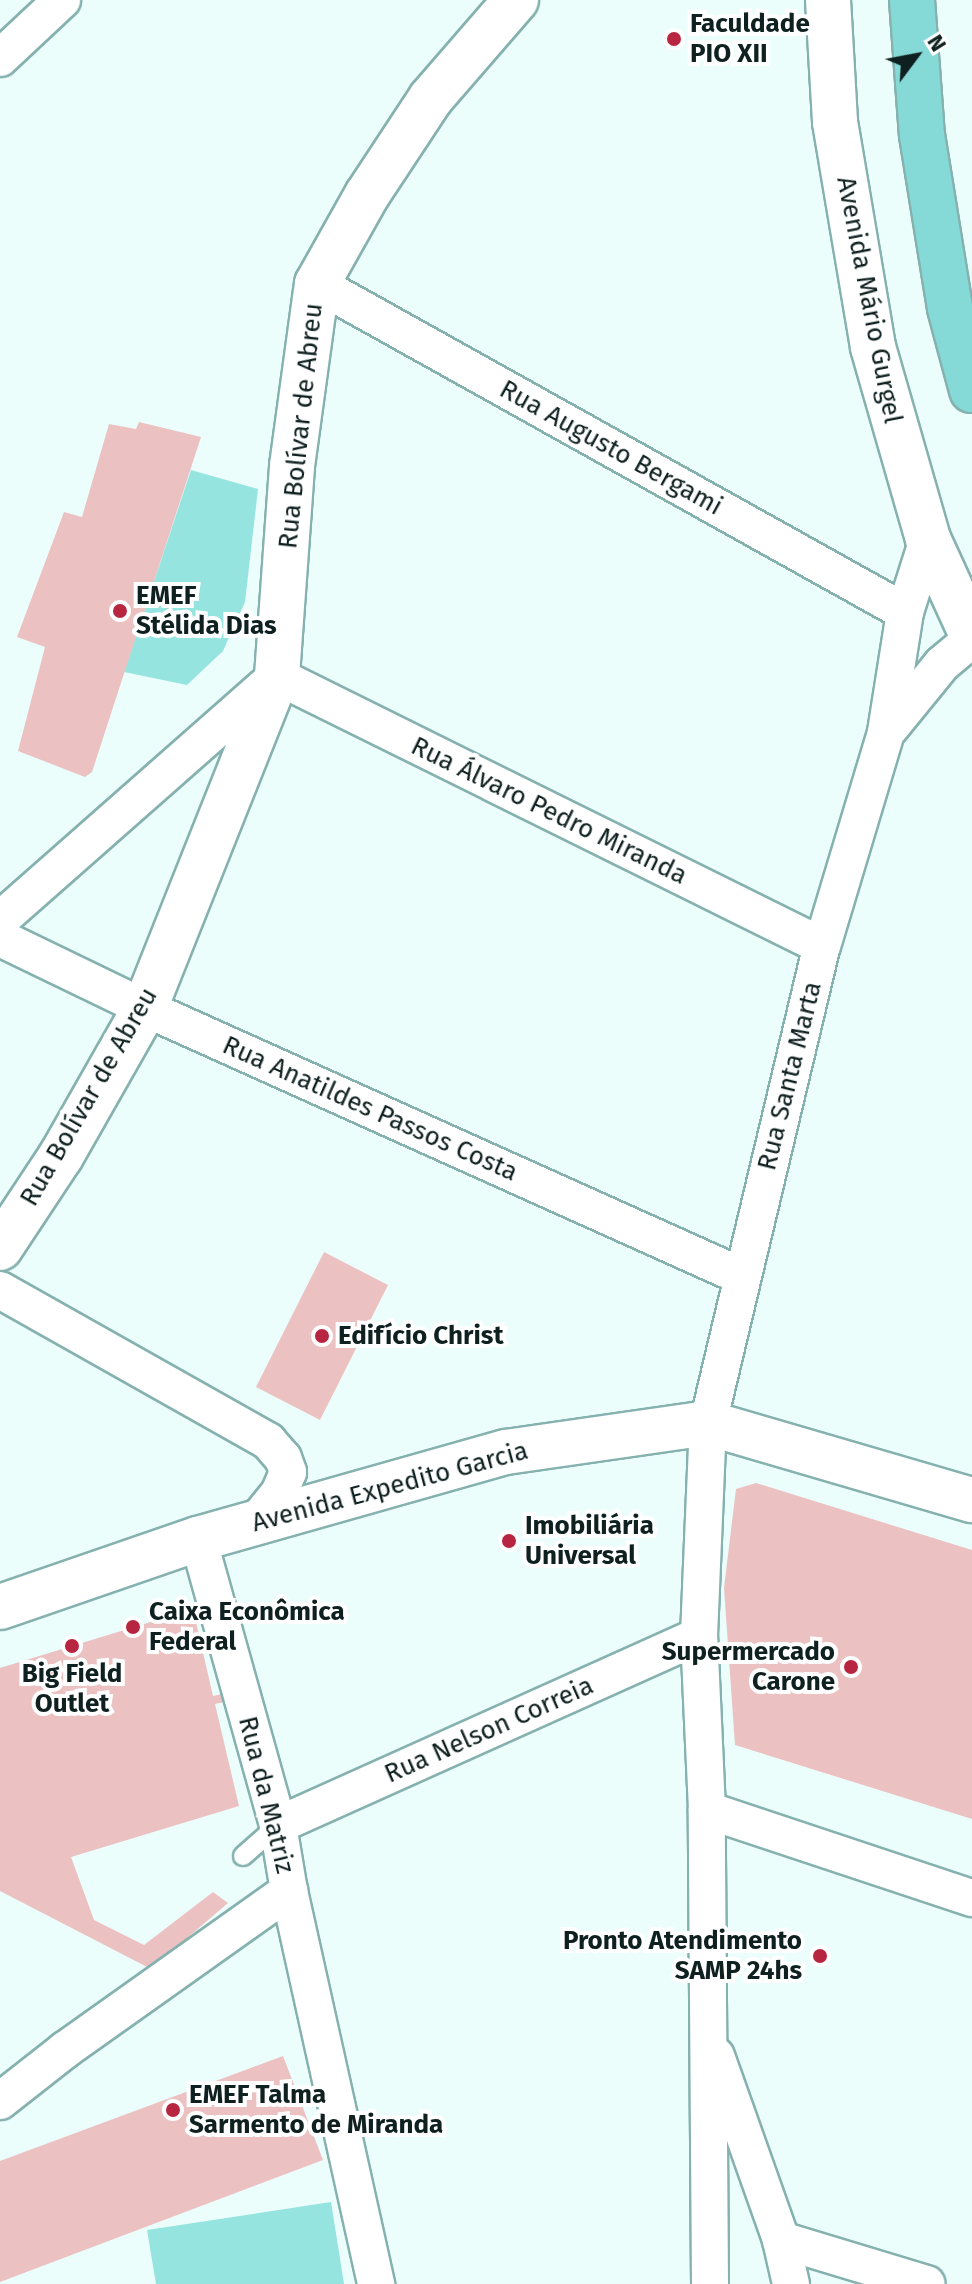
<!DOCTYPE html>
<meta charset="utf-8">
<style>
body{margin:0}
#map{position:relative;width:972px;height:2284px;overflow:hidden;background:#ecfefc;font-family:"Fira Sans",sans-serif}
div>[style]{position:absolute}
.green>*{inset:0;background:#96e4e0}
.building>*{inset:0;background:#ebc1c2}
.roads{filter:drop-shadow(2px 0 #85b1af) drop-shadow(-2px 0 #85b1af) drop-shadow(0 2px #85b1af) drop-shadow(0 -2px #85b1af)}
.service>*{height:18px;margin:-9px;padding:0 9px;transform-origin:9px;border-radius:9px;background:#fff}
.minor>*{height:36px;margin:-18px;padding:0 18px;transform-origin:18px;border-radius:18px;background:#fff}
.secondary>*{height:44px;margin:-22px;padding:0 22px;transform-origin:22px;border-radius:22px;background:#fff}
.primary>*{height:44px;margin:-22px;padding:0 22px;transform-origin:22px;border-radius:22px;background:#85dad7}
.dots>*{width:22px;height:22px;translate:-50% -50%;box-sizing:border-box;border:4px solid #fff;border-radius:50%}
span{translate:-50% -50%;white-space:nowrap;text-align:center;line-height:1.15;-webkit-text-stroke:8px #fff;paint-order:stroke}
.poi-label{font-size:26px;color:#0e201f;font-weight:700}
.left{translate:0 -50%;text-align:left}
.right{translate:-100% -50%;text-align:right}
.street-label{font-size:26px;color:#0e201f}
.north{position:absolute;left:876px;top:16px;width:80px;height:80px;-webkit-text-stroke:6px #fff;paint-order:stroke;rotate:58deg;font-size:22px;font-weight:700;line-height:32px;text-align:center;color:#0e201f}
.north::after{content:'';display:block;margin:auto;width:28px;height:36px;background:#0e201f;clip-path:polygon(50% 0,100% 100%,50% 72%,0 100%)}
</style>
<div id="map">
<div class="green">
<i style="clip-path:polygon(191px 470px,258px 489px,245px 602px,223px 651px,187px 685px,124px 672px)"></i>
<i style="clip-path:polygon(331px 2202px,344px 2284px,156px 2284px,147px 2230px)"></i>
</div>
<div class="building">
<i style="clip-path:polygon(139px 422px,201px 437px,92px 772px,85px 777px,18px 751px,45px 647px,17px 637px,64px 512px,82px 517px,109px 424px,136px 429px)"></i>
<i style="clip-path:polygon(324px 1252px,388px 1285px,320px 1420px,256px 1387px)"></i>
<i style="clip-path:polygon(756px 1483px,972px 1550px,972px 1819px,735px 1745px,724px 1588px,736px 1489px)"></i>
<i style="clip-path:polygon(193px 1609px,213px 1696px,222px 1694px,224px 1702px,215px 1704px,239px 1806px,71px 1857px,94px 1920px,144px 1945px,213px 1892px,228px 1903px,151px 1969px,0 1891px,0 1668px)"></i>
<i style="clip-path:polygon(283px 2056px,323px 2160px,0 2282px,0 2161px)"></i>
</div>
<div class="roads">
<div class="service">
<i style="left:243px;top:1856px;width:47px;rotate:-41.5deg"></i>
</div>
<div class="minor">
<i style="left:0;top:58px;width:85px;rotate:-43.1deg"></i>
<i style="left:317px;top:284px;width:673px;rotate:29.15deg"></i>
<i style="left:890px;top:728px;width:82px;rotate:-50.9deg"></i>
<i style="left:942px;top:664px;width:39px;rotate:-40deg"></i>
<i style="left:0;top:920px;width:369px;rotate:-41.4deg"></i>
<i style="left:277px;top:676px;width:608px;rotate:26.35deg"></i>
<i style="left:0;top:938px;width:161px;rotate:25.8deg"></i>
<i style="left:145px;top:1008px;width:653px;rotate:24.21deg"></i>
<i style="left:0;top:1290px;width:308px;rotate:29.4deg"></i>
<i style="left:268px;top:1441px;width:23px;rotate:49deg"></i>
<i style="left:283px;top:1458px;width:15px;rotate:70deg"></i>
<i style="left:288px;top:1472px;width:23px;rotate:113deg"></i>
<i style="left:279px;top:1493px;width:36px;rotate:129deg"></i>
<i style="left:707px;top:1810px;width:279px;rotate:18.4deg"></i>
<i style="left:278px;top:1825px;width:461px;rotate:-24.2deg"></i>
<i style="left:289px;top:1891px;width:403px;rotate:77.5deg"></i>
<i style="left:716px;top:2056px;width:195px;rotate:70.5deg"></i>
<i style="left:781px;top:2240px;width:45px;rotate:77.2deg"></i>
<i style="left:0;top:2101px;width:83px;rotate:-38.1deg"></i>
<i style="left:65px;top:2050px;width:275px;rotate:-35.4deg"></i>
<i style="left:289px;top:1891px;width:67px;rotate:-99.5deg"></i>
<i style="left:278px;top:1825px;width:297px;rotate:-105.6deg"></i>
<i style="left:781px;top:2240px;width:152px;rotate:16.8deg"></i>
<i style="left:710px;top:2284px;width:474px;rotate:-90.4deg"></i>
<i style="left:707px;top:1810px;width:174px;rotate:-92.6deg"></i>
<i style="left:699px;top:1636px;width:213px;rotate:-87.6deg"></i>
<i style="left:708px;top:1423px;width:490px;rotate:-76.6deg"></i>
<i style="left:822px;top:946px;width:223px;rotate:-73.3deg"></i>
<i style="left:886px;top:732px;width:121px;rotate:-81deg"></i>
<i style="left:905px;top:612px;width:77px;rotate:-72.5deg"></i>
</div>
<div class="secondary">
<i style="left:828px;top:0;width:122px;rotate:86.7deg"></i>
<i style="left:835px;top:122px;width:228px;rotate:80.4deg"></i>
<i style="left:873px;top:347px;width:200px;rotate:74deg"></i>
<i style="left:928px;top:539px;width:106px;rotate:65.4deg"></i>
<i style="left:0;top:1248px;width:110px;rotate:-56.5deg"></i>
<i style="left:61px;top:1156px;width:170px;rotate:-60.4deg"></i>
<i style="left:145px;top:1008px;width:357px;rotate:-68.3deg"></i>
<i style="left:277px;top:676px;width:211px;rotate:-85.9deg"></i>
<i style="left:292px;top:466px;width:184px;rotate:-82.2deg"></i>
<i style="left:317px;top:284px;width:102px;rotate:-60.7deg"></i>
<i style="left:367px;top:195px;width:116px;rotate:-56.6deg"></i>
<i style="left:431px;top:98px;width:130px;rotate:-49.1deg"></i>
<i style="left:0;top:1607px;width:209px;rotate:-19deg"></i>
<i style="left:198px;top:1539px;width:320px;rotate:-15.8deg"></i>
<i style="left:506px;top:1452px;width:204px;rotate:-8.2deg"></i>
<i style="left:708px;top:1423px;width:275px;rotate:16.3deg"></i>
</div>
<div class="primary">
<i style="left:912px;top:0;width:135px;rotate:85.8deg"></i>
<i style="left:922px;top:135px;width:175px;rotate:80.8deg"></i>
<i style="left:950px;top:308px;width:85px;rotate:75deg"></i>
</div>
</div>
<div class="dots">
<i style="left:674px;top:39px;background:#b72541"></i>
<i style="left:120px;top:611px;background:#b72541"></i>
<i style="left:322px;top:1336px;background:#b72541"></i>
<i style="left:509px;top:1541px;background:#b72541"></i>
<i style="left:133px;top:1627px;background:#b72541"></i>
<i style="left:72px;top:1646px;background:#b72541"></i>
<i style="left:851px;top:1667px;background:#b72541"></i>
<i style="left:820px;top:1956px;background:#b72541"></i>
<i style="left:173px;top:2110px;background:#b72541"></i>
</div>
<div class="poi-label">
<span class="left" style="left:690px;top:39px">Faculdade<br>PIO XII</span>
<span class="left" style="left:136px;top:611px">EMEF<br>Stélida Dias</span>
<span class="left" style="left:338px;top:1336px">Edifício Christ</span>
<span class="left" style="left:525px;top:1541px">Imobiliária<br>Universal</span>
<span class="left" style="left:149px;top:1627px">Caixa Econômica<br>Federal</span>
<span class="right" style="left:835px;top:1667px">Supermercado<br>Carone</span>
<span style="left:72px;top:1689px">Big Field<br>Outlet</span>
<span class="right" style="left:802px;top:1956px">Pronto Atendimento<br>SAMP 24hs</span>
<span class="left" style="left:189px;top:2110px">EMEF Talma<br>Sarmento de Miranda</span>
</div>
<div class="street-label">
<span style="left:869px;top:300px;rotate:79deg">Avenida Mário Gurgel</span>
<span style="left:301px;top:426px;rotate:-84deg">Rua Bolívar de Abreu</span>
<span style="left:611px;top:448px;rotate:29deg">Rua Augusto Bergami</span>
<span style="left:549px;top:811px;rotate:26deg">Rua Álvaro Pedro Miranda</span>
<span style="left:790px;top:1076px;rotate:-76deg">Rua Santa Marta</span>
<span style="left:89px;top:1097px;rotate:-60deg">Rua Bolívar de Abreu</span>
<span style="left:370px;top:1109px;rotate:24deg">Rua Anatildes Passos Costa</span>
<span style="left:390px;top:1487px;rotate:-15deg">Avenida Expedito Garcia</span>
<span style="left:489px;top:1730px;rotate:-24deg">Rua Nelson Correia</span>
<span style="left:266px;top:1795px;rotate:76deg">Rua da Matriz</span>
</div>
<div class="north">N</div>
</div>
